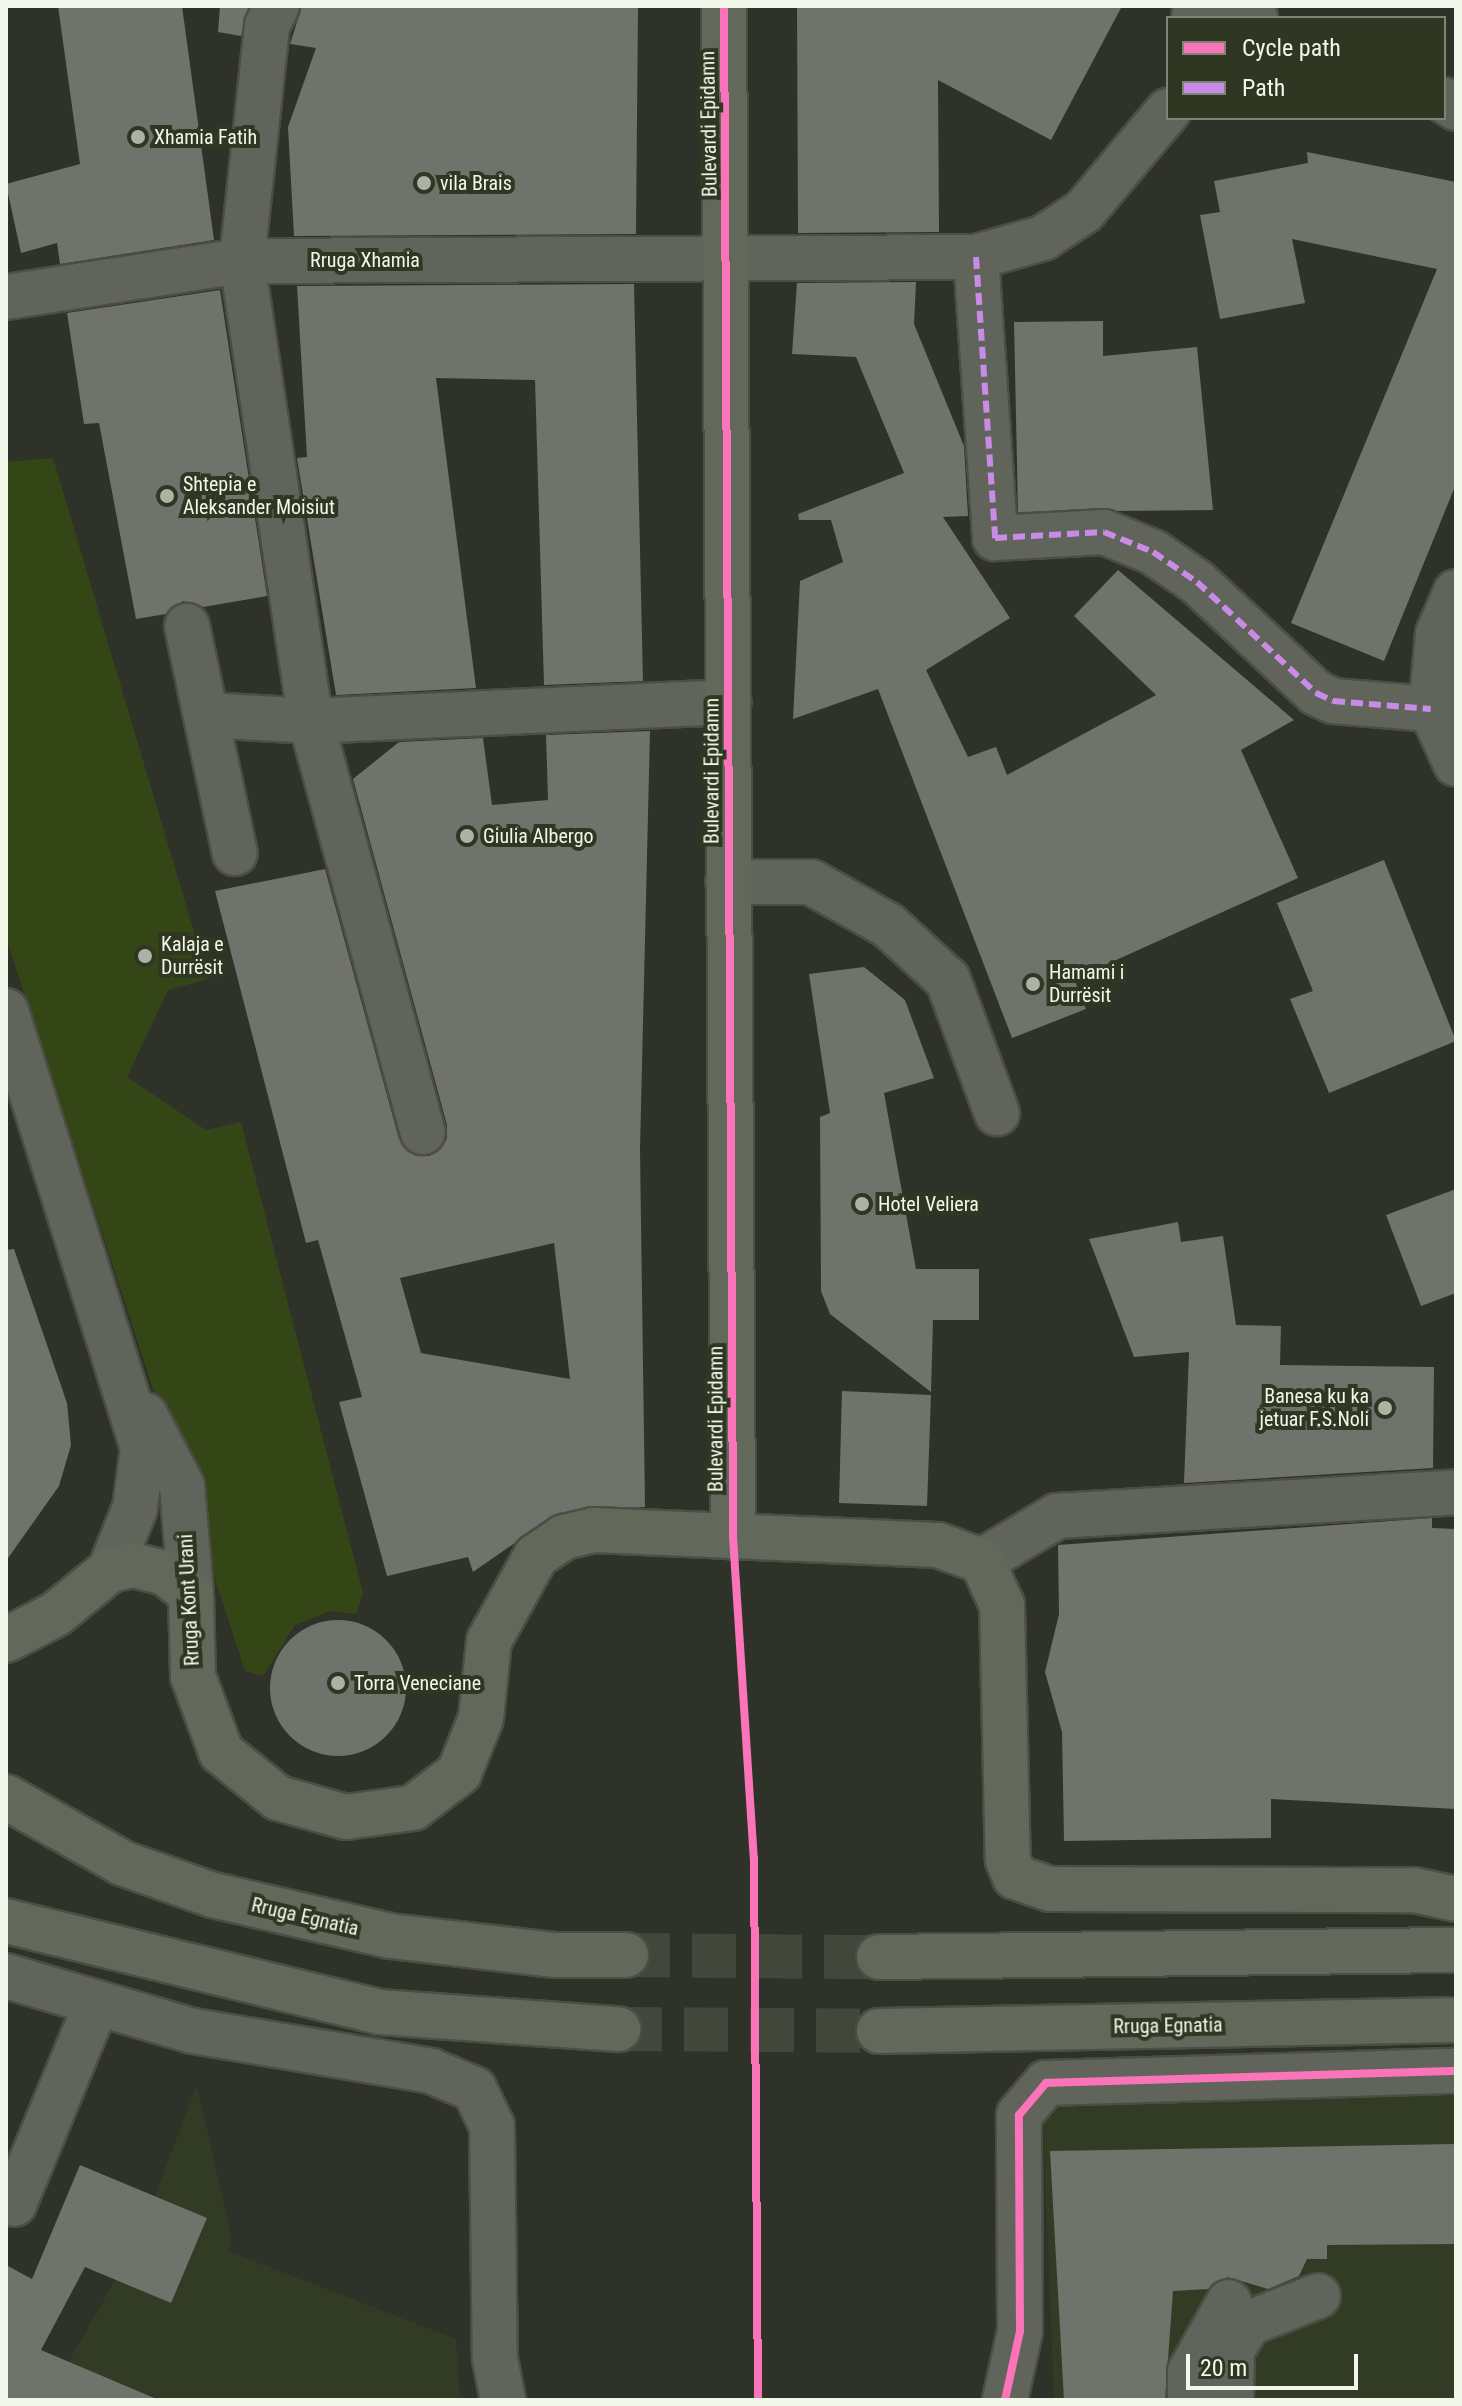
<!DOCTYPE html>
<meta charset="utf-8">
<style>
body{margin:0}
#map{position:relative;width:1462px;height:2406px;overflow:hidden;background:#2e3228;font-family:"Roboto Condensed",sans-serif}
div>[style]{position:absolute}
.built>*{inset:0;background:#323c24}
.green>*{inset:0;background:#354616}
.building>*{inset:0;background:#6f736b}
.round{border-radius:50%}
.major-tunnel>*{height:44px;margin-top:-22px;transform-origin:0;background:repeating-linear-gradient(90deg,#42463b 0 44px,transparent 0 66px)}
.roads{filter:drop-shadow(2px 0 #4b4e45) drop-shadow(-2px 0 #4b4e45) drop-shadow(0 2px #4b4e45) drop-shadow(0 -2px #4b4e45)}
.minor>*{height:44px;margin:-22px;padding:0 22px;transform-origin:22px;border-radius:22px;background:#60645b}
.major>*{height:44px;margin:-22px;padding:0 22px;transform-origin:22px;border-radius:22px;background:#62685a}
.quiet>*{height:6px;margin-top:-3px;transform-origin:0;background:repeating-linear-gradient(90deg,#ca8be6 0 12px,transparent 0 18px)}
.cycleway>*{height:8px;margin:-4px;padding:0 4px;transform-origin:4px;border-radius:4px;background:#fb73b8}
.dots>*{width:22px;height:22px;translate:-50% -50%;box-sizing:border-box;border:4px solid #2f3723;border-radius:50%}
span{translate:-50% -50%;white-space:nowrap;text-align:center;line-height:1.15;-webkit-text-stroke:8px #2f3723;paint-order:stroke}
.street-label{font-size:20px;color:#f1f7ea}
.poi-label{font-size:20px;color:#f1f7ea}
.left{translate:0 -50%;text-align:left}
.right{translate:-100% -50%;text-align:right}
.frame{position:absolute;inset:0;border:8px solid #f1f7ea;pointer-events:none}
.legend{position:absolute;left:1166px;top:16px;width:280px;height:104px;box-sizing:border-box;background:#2f3723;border:2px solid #7d8473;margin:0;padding:10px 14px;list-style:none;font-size:24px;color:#f1f7ea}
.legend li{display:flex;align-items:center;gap:16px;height:40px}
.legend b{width:40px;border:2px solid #7d8473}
.scale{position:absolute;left:1186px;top:2354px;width:172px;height:36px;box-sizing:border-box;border:4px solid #f1f7ea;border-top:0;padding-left:10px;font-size:24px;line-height:28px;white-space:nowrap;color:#f1f7ea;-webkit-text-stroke:6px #2f3723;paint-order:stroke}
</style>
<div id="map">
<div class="built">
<i style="clip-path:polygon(1456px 2063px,1456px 2400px,1054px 2400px,1041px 2068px)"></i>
<i style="clip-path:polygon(197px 2085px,232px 2240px,228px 2251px,456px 2339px,460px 2400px,47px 2400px,138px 2240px)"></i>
</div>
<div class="green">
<i style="clip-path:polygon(53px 458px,208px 979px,168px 990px,127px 1077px,206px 1130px,241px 1122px,363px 1593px,356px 1614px,330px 1611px,295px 1625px,263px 1676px,245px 1671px,6px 938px,6px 462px)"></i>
</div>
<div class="building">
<i style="clip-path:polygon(58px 6px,182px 6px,214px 240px,60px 264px,57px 243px,21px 253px,6px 184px,80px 164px)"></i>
<i style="clip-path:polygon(220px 6px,249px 6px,241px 36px,218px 32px)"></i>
<i style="clip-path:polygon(302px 6px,638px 6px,636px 234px,294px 236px,288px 127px,316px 48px,290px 44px)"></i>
<i style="clip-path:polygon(797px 6px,1122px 6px,1051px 140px,938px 80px,939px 232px,798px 233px)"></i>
<i style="clip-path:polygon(1307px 152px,1456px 182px,1456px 484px,1384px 661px,1291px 623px,1437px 269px,1292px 239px,1305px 303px,1220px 319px,1200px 215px,1220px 212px,1214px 181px,1308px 163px)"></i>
<i style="clip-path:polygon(916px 282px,914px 324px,964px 446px,968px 516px,943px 517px,1010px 618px,926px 670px,968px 757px,996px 747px,1007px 775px,1156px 695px,1074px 616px,1118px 570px,1294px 720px,1241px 750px,1298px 878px,1074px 979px,1086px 1009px,1012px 1038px,878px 689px,793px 719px,800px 581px,843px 562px,831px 520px,799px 520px,798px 514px,904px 473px,856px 357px,792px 354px,797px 283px)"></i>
<i style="clip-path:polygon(634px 284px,643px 681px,544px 685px,535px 380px,436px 378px,476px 688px,336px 695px,297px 458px,307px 457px,297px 286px)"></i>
<i style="clip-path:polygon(220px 290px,267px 596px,203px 607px,183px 601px,166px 614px,136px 619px,99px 423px,84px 424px,67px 313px)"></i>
<i style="clip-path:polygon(1103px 321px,1103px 356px,1197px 347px,1213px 510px,1018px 512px,1014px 322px)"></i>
<i style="clip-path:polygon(evenodd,650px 731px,640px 1149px,645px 1507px,558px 1513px,473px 1572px,468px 1557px,387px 1576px,339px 1402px,362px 1397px,318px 1240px,306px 1243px,215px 891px,325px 869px,399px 1139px,416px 1156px,430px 1156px,447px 1139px,447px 1125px,353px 779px,399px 742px,483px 738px,492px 805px,548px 800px,546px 735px,650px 731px,554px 1243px,570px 1379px,421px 1353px,400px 1278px,554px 1243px)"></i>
<i style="clip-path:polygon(1384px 860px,1456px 1041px,1329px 1093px,1290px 999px,1313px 991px,1277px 903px)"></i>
<i style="clip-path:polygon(864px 967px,905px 1000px,934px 1078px,884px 1093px,916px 1269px,979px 1269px,979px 1320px,933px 1320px,931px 1392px,830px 1314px,821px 1291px,820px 1117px,830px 1113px,809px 974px)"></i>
<i style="clip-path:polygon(1456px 1189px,1456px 1293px,1421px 1306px,1386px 1215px)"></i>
<i style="clip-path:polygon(1178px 1222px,1181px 1242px,1223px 1236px,1236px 1325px,1281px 1326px,1280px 1365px,1434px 1367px,1433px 1468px,1184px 1483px,1189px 1352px,1134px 1357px,1089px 1239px)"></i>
<i style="clip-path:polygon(14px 1249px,67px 1403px,71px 1445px,59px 1486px,6px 1561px,6px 1250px)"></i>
<i style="clip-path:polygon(842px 1391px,931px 1395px,927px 1506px,839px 1503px)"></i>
<i style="clip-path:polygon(1432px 1518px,1432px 1528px,1456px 1529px,1456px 1809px,1271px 1799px,1271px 1838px,1064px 1841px,1062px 1732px,1045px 1672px,1059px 1614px,1058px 1545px)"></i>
<i class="round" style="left:270px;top:1620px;width:136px;height:136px"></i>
<i style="clip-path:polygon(1456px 2144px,1456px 2244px,1327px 2245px,1327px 2259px,1307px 2259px,1299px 2276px,1268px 2289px,1228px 2277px,1208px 2289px,1173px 2291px,1165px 2400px,1064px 2400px,1050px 2151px)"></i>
<i style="clip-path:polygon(80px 2165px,207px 2218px,171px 2303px,85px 2267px,41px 2350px,159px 2400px,6px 2400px,6px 2265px,32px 2279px)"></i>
</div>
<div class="major-tunnel">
<i style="left:626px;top:1955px;width:253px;rotate:0.5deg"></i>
<i style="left:618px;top:2029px;width:261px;rotate:0.4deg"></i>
</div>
<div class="roads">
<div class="minor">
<i style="left:277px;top:6px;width:22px;rotate:117deg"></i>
<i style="left:267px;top:26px;width:236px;rotate:96.1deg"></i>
<i style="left:242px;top:261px;width:465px;rotate:81.5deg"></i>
<i style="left:311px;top:721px;width:426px;rotate:74.8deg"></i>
<i style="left:1228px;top:6px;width:30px;rotate:24deg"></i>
<i style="left:1194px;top:18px;width:12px;rotate:-81deg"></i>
<i style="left:1444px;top:100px;width:14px;rotate:34deg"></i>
<i style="left:976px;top:257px;width:282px;rotate:86.1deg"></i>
<i style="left:995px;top:538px;width:109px;rotate:-3.2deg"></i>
<i style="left:1104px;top:532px;width:53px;rotate:22.2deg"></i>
<i style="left:1153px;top:552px;width:53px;rotate:34.3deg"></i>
<i style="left:1197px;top:582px;width:163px;rotate:43deg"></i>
<i style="left:1316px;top:693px;width:19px;rotate:25deg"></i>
<i style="left:1333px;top:701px;width:98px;rotate:4.7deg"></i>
<i style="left:6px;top:297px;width:239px;rotate:-8.7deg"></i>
<i style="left:242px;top:261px;width:734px;rotate:-0.31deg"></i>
<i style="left:976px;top:257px;width:70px;rotate:-15.8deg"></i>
<i style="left:1043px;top:238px;width:49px;rotate:-33.4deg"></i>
<i style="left:1084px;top:211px;width:131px;rotate:-50deg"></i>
<i style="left:1456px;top:592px;width:46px;rotate:113.2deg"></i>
<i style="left:1438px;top:634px;width:75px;rotate:95.3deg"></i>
<i style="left:1431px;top:709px;width:60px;rotate:65.6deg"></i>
<i style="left:187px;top:626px;width:232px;rotate:78.1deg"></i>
<i style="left:207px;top:715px;width:104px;rotate:3.3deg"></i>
<i style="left:311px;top:721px;width:418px;rotate:-2.6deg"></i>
<i style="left:728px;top:882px;width:83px"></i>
<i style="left:811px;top:882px;width:88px;rotate:29.2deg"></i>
<i style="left:888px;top:925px;width:81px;rotate:42.5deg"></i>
<i style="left:948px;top:980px;width:142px;rotate:69.8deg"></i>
<i style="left:6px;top:1011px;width:458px;rotate:72.6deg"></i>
<i style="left:143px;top:1448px;width:61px;rotate:97.6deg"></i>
<i style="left:135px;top:1508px;width:67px;rotate:112deg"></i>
<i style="left:145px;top:1415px;width:80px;rotate:62.5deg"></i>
<i style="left:182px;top:1486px;width:107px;rotate:85.2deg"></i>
<i style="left:982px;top:1561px;width:87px;rotate:-31deg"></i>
<i style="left:1057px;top:1516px;width:400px;rotate:-3.4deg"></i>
<i style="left:6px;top:1976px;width:195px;rotate:16.4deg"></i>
<i style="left:193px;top:2031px;width:241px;rotate:9.5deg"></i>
<i style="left:431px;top:2071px;width:47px;rotate:22.7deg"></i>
<i style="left:474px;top:2089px;width:41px;rotate:64.1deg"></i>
<i style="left:492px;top:2126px;width:233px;rotate:89.3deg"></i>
<i style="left:495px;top:2359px;width:42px;rotate:79deg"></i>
<i style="left:14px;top:2204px;width:217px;rotate:-67.6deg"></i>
<i style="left:1005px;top:2400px;width:71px;rotate:-77.7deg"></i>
<i style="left:1020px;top:2331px;width:216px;rotate:-90.3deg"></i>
<i style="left:1019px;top:2115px;width:42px;rotate:-49.8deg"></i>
<i style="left:1046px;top:2083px;width:410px;rotate:-1.7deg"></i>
<i style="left:1190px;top:2400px;width:28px;rotate:-90deg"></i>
<i style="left:1190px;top:2372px;width:80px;rotate:-60.9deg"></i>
<i style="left:1231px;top:2400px;width:50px;rotate:-88.9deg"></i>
<i style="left:1232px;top:2350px;width:32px;rotate:-58deg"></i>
<i style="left:1249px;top:2323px;width:74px;rotate:-21.4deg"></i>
</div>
<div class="major">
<i style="left:724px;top:6px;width:1531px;rotate:89.66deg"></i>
<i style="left:6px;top:1640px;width:56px;rotate:-27.5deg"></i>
<i style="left:56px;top:1614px;width:70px;rotate:-39.2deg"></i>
<i style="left:110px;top:1570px;width:24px;rotate:-12deg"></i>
<i style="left:133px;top:1565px;width:33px;rotate:14deg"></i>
<i style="left:165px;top:1573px;width:33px;rotate:38deg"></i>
<i style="left:191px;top:1593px;width:83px;rotate:88.6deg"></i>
<i style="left:193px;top:1676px;width:81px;rotate:69.8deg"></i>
<i style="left:221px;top:1752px;width:73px;rotate:38.9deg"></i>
<i style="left:278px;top:1798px;width:71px;rotate:15.6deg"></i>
<i style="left:346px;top:1817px;width:68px;rotate:-7.7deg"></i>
<i style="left:413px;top:1808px;width:58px;rotate:-37.3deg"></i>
<i style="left:459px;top:1773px;width:59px;rotate:-68.2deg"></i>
<i style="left:481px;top:1718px;width:77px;rotate:-84.1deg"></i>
<i style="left:489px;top:1641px;width:97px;rotate:-61.1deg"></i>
<i style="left:536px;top:1556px;width:34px;rotate:-34deg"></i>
<i style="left:564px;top:1537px;width:31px;rotate:-13deg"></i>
<i style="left:594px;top:1530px;width:344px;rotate:2.5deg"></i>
<i style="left:938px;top:1545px;width:47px;rotate:20deg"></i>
<i style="left:982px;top:1561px;width:48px;rotate:65.6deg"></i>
<i style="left:1002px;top:1605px;width:255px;rotate:88.7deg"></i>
<i style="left:1008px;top:1860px;width:18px;rotate:68deg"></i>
<i style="left:1015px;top:1877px;width:37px;rotate:19deg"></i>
<i style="left:1050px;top:1889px;width:364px;rotate:0.2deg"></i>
<i style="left:1414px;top:1890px;width:43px;rotate:12.1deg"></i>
<i style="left:6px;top:1797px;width:133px;rotate:29.6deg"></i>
<i style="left:122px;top:1863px;width:96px;rotate:19.4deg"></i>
<i style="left:213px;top:1895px;width:182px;rotate:13deg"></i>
<i style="left:390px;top:1936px;width:164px;rotate:6.6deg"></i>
<i style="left:553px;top:1955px;width:73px"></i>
<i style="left:6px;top:1921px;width:384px;rotate:13.7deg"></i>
<i style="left:379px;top:2012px;width:240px;rotate:4.1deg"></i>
<i style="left:879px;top:1957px;width:577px;rotate:-0.7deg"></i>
<i style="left:879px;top:2031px;width:577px;rotate:-1.09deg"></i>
</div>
</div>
<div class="quiet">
<i style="left:976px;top:257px;width:282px;rotate:86.1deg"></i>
<i style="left:995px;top:538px;width:109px;rotate:-3.2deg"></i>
<i style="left:1104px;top:532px;width:53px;rotate:22.2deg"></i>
<i style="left:1153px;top:552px;width:53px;rotate:34.3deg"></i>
<i style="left:1197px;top:582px;width:163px;rotate:43deg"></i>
<i style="left:1316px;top:693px;width:19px;rotate:25deg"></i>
<i style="left:1333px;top:701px;width:98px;rotate:4.7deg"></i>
</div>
<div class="cycleway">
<i style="left:724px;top:6px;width:1531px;rotate:89.66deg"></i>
<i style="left:733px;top:1537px;width:322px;rotate:86.3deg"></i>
<i style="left:754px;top:1858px;width:542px;rotate:89.58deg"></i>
<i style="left:1005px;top:2400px;width:71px;rotate:-77.7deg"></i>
<i style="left:1020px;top:2331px;width:216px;rotate:-90.3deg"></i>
<i style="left:1019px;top:2115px;width:42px;rotate:-49.8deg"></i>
<i style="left:1046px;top:2083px;width:410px;rotate:-1.7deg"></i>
</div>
<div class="dots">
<i style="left:138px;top:137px;background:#adb2a6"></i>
<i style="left:424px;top:183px;background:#adb2a6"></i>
<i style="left:167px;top:496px;background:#adb2a6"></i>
<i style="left:467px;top:836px;background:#adb2a6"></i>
<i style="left:145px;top:956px;background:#adb2a6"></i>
<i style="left:1033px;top:984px;background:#adb2a6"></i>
<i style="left:862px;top:1204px;background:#adb2a6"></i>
<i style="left:1385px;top:1408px;background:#adb2a6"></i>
<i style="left:338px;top:1683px;background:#adb2a6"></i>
</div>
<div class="street-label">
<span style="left:709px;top:124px;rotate:-91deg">Bulevardi Epidamn</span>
<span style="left:365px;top:260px">Rruga Xhamia</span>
<span style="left:712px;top:771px;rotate:-90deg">Bulevardi Epidamn</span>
<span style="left:716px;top:1419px;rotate:-90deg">Bulevardi Epidamn</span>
<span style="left:189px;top:1600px;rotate:-93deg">Rruga Kont Urani</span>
<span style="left:305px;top:1917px;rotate:13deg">Rruga Egnatia</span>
<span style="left:1168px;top:2026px;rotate:-1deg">Rruga Egnatia</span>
</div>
<div class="poi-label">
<span class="left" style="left:154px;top:137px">Xhamia Fatih</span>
<span class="left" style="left:440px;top:183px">vila Brais</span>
<span class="left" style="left:183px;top:496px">Shtepia e<br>Aleksander Moisiut</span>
<span class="left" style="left:483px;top:836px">Giulia Albergo</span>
<span class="left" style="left:161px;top:956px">Kalaja e<br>Durrësit</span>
<span class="left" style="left:1049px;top:984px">Hamami i<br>Durrësit</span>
<span class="left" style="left:878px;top:1204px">Hotel Veliera</span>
<span class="right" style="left:1369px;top:1408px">Banesa ku ka<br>jetuar F.S.Noli</span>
<span class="left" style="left:354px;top:1683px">Torra Veneciane</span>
</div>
<div class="frame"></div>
<ul class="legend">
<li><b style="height:10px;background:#fb73b8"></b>Cycle path</li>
<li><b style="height:10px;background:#ca8be6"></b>Path</li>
</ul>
<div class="scale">20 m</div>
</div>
